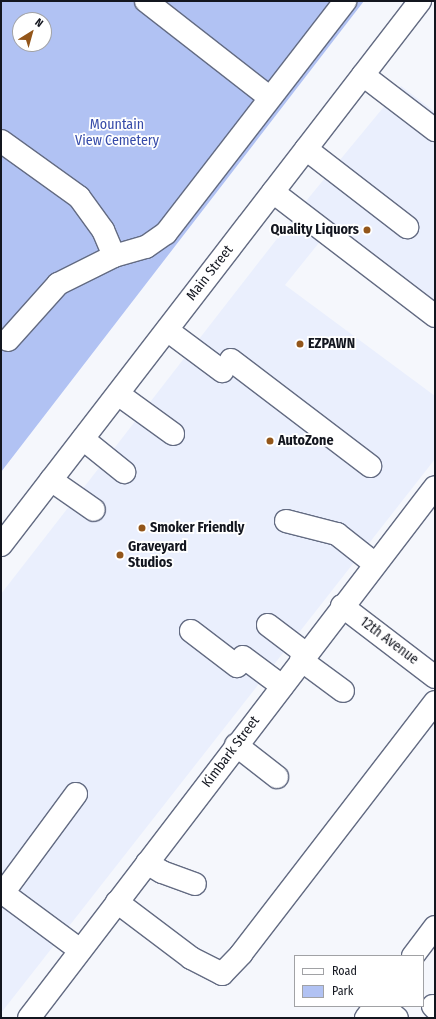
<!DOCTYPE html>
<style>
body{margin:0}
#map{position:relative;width:436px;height:1019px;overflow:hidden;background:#f5f7fc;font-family:"Fira Sans Condensed",sans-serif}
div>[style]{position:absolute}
.built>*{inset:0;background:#eaeffd}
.green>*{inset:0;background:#b1c2f3}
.roads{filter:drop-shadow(1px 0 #636b82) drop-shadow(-1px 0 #636b82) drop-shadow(0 1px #636b82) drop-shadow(0 -1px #636b82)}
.minor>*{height:22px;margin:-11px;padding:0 11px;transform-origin:11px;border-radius:11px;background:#fff}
.highway>*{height:22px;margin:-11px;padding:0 11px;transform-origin:11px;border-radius:11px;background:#fff}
.dots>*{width:11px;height:11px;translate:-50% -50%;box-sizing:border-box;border:2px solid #fff;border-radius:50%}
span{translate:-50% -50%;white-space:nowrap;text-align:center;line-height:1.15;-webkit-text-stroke:3.5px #fff;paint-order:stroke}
.park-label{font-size:14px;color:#364ba9}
.poi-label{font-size:14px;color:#13161f;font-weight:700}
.right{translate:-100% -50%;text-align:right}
.left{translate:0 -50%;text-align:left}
.street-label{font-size:14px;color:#13161f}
.frame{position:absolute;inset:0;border:2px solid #13161f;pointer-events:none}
.legend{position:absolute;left:294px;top:955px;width:130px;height:52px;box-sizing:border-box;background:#fff;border:1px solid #a1a2a5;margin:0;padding:5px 7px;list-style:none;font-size:12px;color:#13161f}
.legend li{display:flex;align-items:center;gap:8px;height:20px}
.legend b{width:20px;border:1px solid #a1a2a5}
.north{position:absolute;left:12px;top:12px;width:40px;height:40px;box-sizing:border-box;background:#fff;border:1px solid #a1a2a5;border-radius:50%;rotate:37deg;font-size:11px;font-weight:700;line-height:16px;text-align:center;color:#13161f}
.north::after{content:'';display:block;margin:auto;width:14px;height:18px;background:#93561a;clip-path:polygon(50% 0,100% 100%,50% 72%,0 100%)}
</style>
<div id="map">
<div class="built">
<i style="clip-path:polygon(401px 86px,435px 112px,435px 326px,322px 239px,285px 285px,435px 396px,435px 459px,1px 1013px,1px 594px,311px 195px)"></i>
</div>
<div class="green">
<i style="clip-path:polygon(evenodd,1px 1px,364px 1px,1px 472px,1px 1px,20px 20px,44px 20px,44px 44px,20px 44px,20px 20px)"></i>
</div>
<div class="roads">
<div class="minor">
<i style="left:146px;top:1px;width:157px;rotate:38deg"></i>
<i style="left:363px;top:75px;width:91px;rotate:37.4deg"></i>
<i style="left:1px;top:141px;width:96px;rotate:35.7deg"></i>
<i style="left:79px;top:197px;width:41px;rotate:54deg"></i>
<i style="left:103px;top:230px;width:28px;rotate:67deg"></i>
<i style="left:306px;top:149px;width:128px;rotate:37.7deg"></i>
<i style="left:273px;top:192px;width:204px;rotate:37.4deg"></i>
<i style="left:167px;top:330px;width:69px;rotate:36.7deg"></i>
<i style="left:8px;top:340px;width:75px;rotate:-48.2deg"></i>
<i style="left:58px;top:284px;width:63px;rotate:-26.6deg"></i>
<i style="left:114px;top:256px;width:33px;rotate:-16deg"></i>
<i style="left:146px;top:247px;width:24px;rotate:-35deg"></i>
<i style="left:166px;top:233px;width:293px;rotate:-52.3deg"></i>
<i style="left:231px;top:360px;width:175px;rotate:37.3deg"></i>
<i style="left:118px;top:394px;width:68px;rotate:36deg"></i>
<i style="left:83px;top:439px;width:53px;rotate:38.8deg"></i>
<i style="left:51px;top:480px;width:52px;rotate:34.9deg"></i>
<i style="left:286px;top:521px;width:53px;rotate:14.3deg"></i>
<i style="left:337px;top:534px;width:48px;rotate:38.3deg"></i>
<i style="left:342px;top:606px;width:117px;rotate:37.4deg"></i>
<i style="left:268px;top:625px;width:48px;rotate:37.3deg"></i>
<i style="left:191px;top:631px;width:58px;rotate:37.3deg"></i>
<i style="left:243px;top:657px;width:49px;rotate:36.6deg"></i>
<i style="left:301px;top:660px;width:52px;rotate:36.4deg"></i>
<i style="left:236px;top:745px;width:52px;rotate:38deg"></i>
<i style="left:76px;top:794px;width:123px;rotate:126.4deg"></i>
<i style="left:3px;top:893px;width:96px;rotate:36.5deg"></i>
<i style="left:147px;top:863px;width:17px;rotate:31deg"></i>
<i style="left:162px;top:872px;width:35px;rotate:20deg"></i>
<i style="left:117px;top:902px;width:93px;rotate:37.1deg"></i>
<i style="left:191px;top:958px;width:35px;rotate:27deg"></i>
<i style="left:222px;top:974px;width:28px;rotate:-46deg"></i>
<i style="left:241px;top:954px;width:318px;rotate:-52.4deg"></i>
<i style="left:413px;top:956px;width:36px;rotate:-53deg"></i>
<i style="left:382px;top:1006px;width:19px;rotate:39deg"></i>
<i style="left:433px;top:1006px;width:3px;rotate:45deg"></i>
<i style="left:29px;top:1018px;width:668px;rotate:-52.6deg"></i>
<i style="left:366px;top:1018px;width:15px;rotate:-53deg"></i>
</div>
<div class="highway">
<i style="left:1px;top:545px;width:687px;rotate:-52.4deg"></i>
</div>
</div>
<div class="dots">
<i style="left:367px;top:230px;background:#93561a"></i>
<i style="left:300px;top:344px;background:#93561a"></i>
<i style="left:270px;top:441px;background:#93561a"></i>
<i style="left:142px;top:528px;background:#93561a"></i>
<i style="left:120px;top:555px;background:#93561a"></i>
</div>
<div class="park-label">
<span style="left:117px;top:133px">Mountain<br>View Cemetery</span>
</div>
<div class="poi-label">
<span class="right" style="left:359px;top:230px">Quality Liquors</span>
<span class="left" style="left:308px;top:344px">EZPAWN</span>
<span class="left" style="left:278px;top:441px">AutoZone</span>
<span class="left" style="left:150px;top:528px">Smoker Friendly</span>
<span class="left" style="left:128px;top:555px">Graveyard<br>Studios</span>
</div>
<div class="street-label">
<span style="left:210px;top:273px;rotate:-52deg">Main Street</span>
<span style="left:389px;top:641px;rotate:37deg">12th Avenue</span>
<span style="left:231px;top:752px;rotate:-53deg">Kimbark Street</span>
</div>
<div class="frame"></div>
<ul class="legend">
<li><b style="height:5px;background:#fff"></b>Road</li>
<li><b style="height:11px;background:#b1c2f3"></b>Park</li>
</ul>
<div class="north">N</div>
</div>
